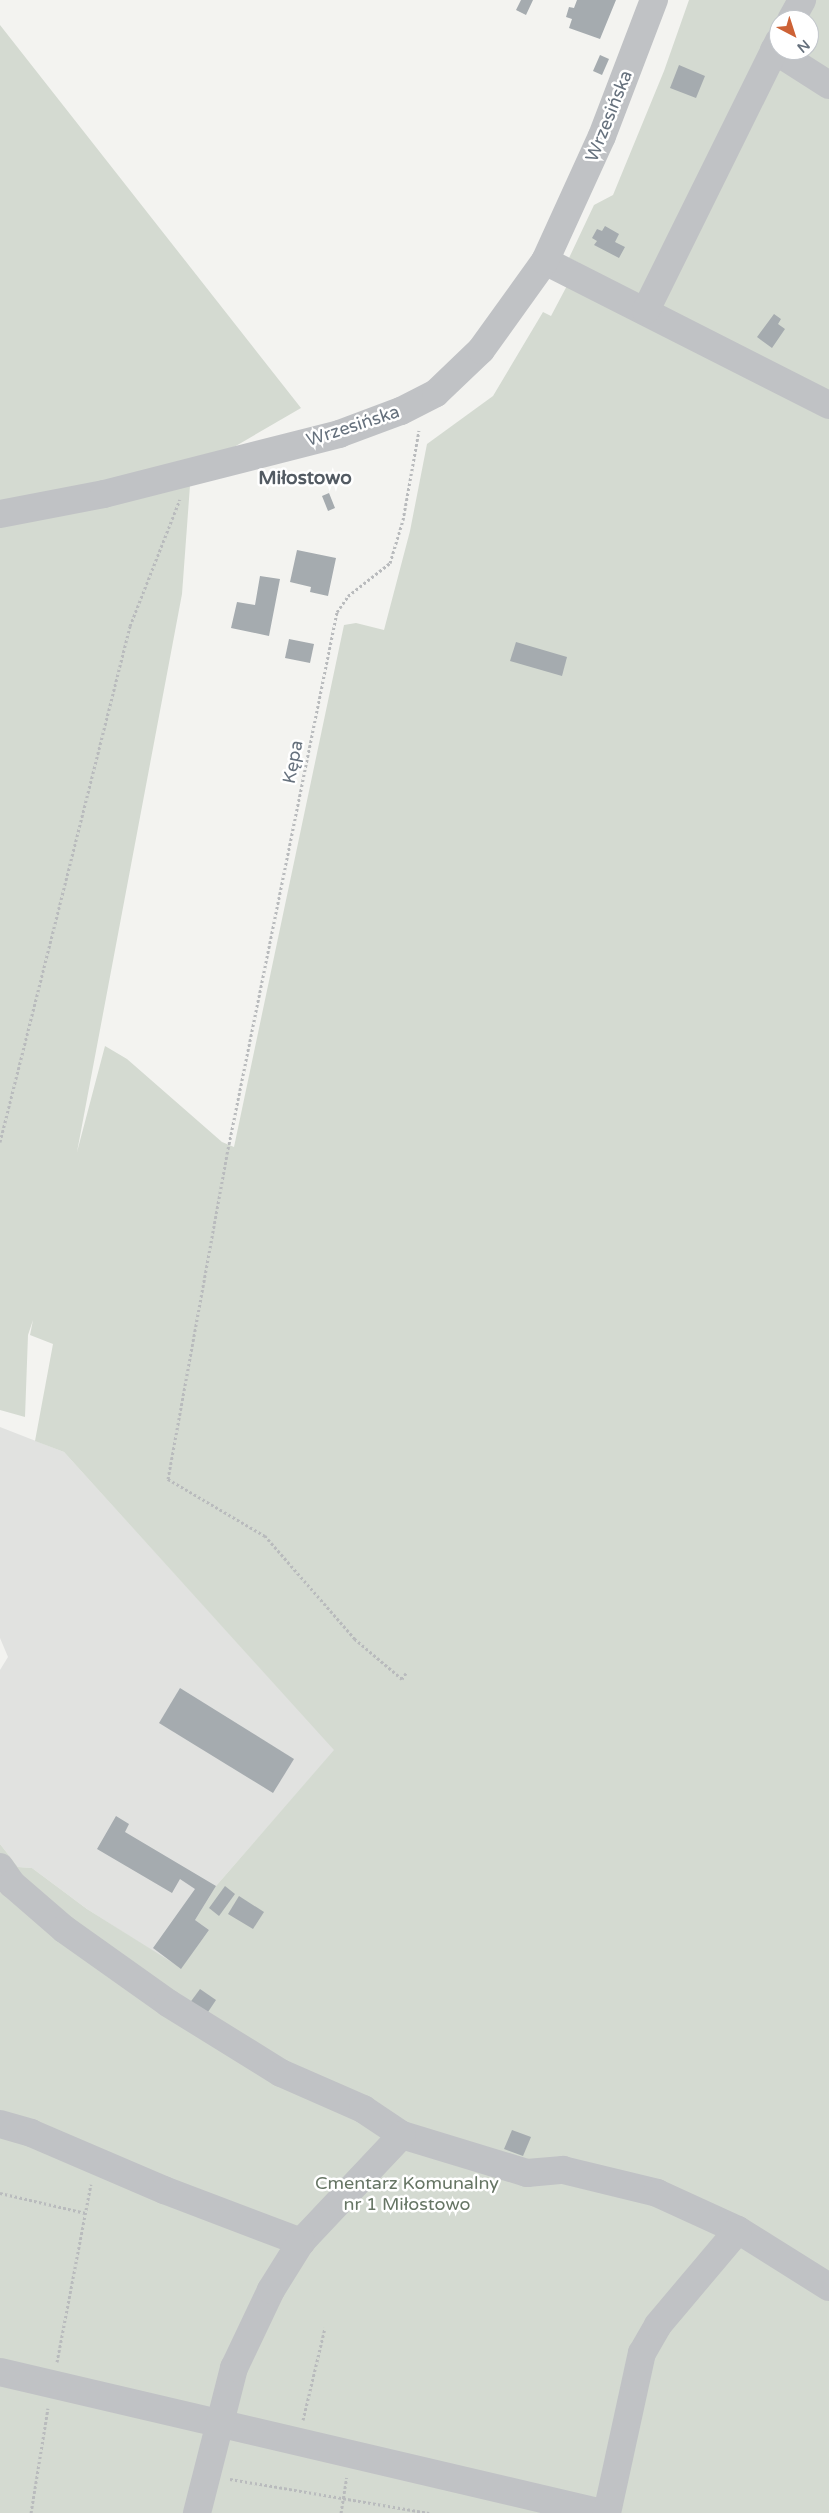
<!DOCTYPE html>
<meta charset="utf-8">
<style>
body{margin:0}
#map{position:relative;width:829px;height:2513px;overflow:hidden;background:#f3f3f0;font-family:"Varela Round",sans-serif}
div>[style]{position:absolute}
.built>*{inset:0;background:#e1e2e0}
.green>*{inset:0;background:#d4dad1}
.building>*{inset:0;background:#a5abaf}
.path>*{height:3px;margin-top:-1.5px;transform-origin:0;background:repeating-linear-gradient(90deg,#b9bbbd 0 2.5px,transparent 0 5px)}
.minor>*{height:28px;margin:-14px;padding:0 14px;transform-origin:14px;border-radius:14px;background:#c0c2c5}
span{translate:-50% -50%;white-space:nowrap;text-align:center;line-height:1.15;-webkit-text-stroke:5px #fff;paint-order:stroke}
.street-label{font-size:18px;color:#66717d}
.park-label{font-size:18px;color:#667564}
.neighbourhood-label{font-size:19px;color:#535b63;font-weight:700}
.north{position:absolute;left:769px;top:10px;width:50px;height:50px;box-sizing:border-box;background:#fff;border:1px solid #c2c6cb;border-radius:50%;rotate:140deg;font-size:14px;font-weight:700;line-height:20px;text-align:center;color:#66717d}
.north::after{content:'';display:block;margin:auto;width:18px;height:22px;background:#cd6236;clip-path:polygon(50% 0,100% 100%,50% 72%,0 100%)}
</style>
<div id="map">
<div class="built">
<i style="clip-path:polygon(0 1427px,64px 1452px,335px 1750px,216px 1886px,209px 1930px,181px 1969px,87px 1909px,32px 1868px,18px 1867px,0 1844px,0 1670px,8px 1657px,0 1638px)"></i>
</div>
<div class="green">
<i style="clip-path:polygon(evenodd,689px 0,829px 0,829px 2513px,0 2513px,0 1844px,18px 1867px,32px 1868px,87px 1909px,181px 1968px,209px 1930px,195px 1920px,216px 1886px,334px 1750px,64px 1452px,35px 1441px,53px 1344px,30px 1335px,33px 1320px,28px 1335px,25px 1417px,0 1410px,0 25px,301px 408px,191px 472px,182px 594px,77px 1152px,105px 1046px,127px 1059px,222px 1142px,234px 1147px,344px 625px,356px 623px,384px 630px,410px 531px,427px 444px,493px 396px,543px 312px,551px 316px,579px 263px,569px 258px,594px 205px,613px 195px,664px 71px,689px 0,779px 20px,809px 20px,809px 50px,779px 50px,779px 20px)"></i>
</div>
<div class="building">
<i style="clip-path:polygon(521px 0,533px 0,526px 15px,516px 10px)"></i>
<i style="clip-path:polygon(577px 0,616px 0,600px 39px,569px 28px,572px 19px,566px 17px,569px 7px,574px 8px)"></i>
<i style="clip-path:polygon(600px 55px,609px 59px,602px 75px,593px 71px)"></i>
<i style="clip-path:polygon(679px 65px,705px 76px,696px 98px,670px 88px)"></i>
<i style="clip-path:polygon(605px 226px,619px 234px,615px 242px,625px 247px,619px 258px,594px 245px,597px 241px,592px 238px,597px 229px,602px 231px)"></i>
<i style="clip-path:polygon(774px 314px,781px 319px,778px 324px,785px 329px,772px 348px,757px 337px)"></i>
<i style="clip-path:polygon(329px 493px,335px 508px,328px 511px,322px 496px)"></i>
<i style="clip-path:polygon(297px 550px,336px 558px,328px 596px,310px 592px,311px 587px,290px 582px)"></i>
<i style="clip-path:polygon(260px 576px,280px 579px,269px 636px,231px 628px,237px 602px,255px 605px)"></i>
<i style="clip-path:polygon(289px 639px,314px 644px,310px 663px,285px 658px)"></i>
<i style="clip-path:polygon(516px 642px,567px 657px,562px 676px,510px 661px)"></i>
<i style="clip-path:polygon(180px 1688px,294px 1759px,273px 1793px,159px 1723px)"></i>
<i style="clip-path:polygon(116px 1816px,129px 1824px,125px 1832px,216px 1886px,195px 1920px,209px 1930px,181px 1969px,153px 1948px,195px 1889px,180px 1879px,172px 1893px,97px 1849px)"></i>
<i style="clip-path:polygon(225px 1886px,235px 1894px,219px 1916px,209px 1908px)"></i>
<i style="clip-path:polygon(239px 1896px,264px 1912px,253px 1929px,228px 1914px)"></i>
<i style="clip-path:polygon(200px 1989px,216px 2000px,206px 2015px,189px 2004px)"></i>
<i style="clip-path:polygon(512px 2130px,531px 2137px,523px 2156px,504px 2149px)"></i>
</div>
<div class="path">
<i style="left:0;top:1142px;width:532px;rotate:-75.86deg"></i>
<i style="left:130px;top:626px;width:136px;rotate:-68.5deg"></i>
<i style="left:406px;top:1673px;width:7px;rotate:124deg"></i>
<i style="left:402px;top:1679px;width:62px;rotate:-139.6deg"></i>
<i style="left:355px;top:1639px;width:137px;rotate:-131.1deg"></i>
<i style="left:265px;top:1536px;width:113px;rotate:-149.6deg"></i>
<i style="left:168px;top:1479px;width:330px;rotate:-79.7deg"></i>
<i style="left:227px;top:1154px;width:553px;rotate:-78.53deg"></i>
<i style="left:337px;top:612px;width:19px;rotate:-55deg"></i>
<i style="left:348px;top:596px;width:53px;rotate:-38.2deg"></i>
<i style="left:390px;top:563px;width:45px;rotate:-73.2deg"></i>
<i style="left:403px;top:520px;width:91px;rotate:-79.9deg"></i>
<i style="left:0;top:2193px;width:88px;rotate:13.1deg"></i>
<i style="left:57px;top:2362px;width:181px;rotate:-79.2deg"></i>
<i style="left:303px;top:2420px;width:95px;rotate:-76.6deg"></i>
<i style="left:230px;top:2479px;width:202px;rotate:9.7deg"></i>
<i style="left:31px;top:2513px;width:106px;rotate:-80.8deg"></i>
<i style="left:341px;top:2513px;width:36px;rotate:-81deg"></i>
</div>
<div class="minor">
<i style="left:791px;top:20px;width:23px;rotate:-61deg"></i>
<i style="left:774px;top:50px;width:65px;rotate:32.5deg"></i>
<i style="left:545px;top:261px;width:318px;rotate:26.9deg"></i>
<i style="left:646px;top:310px;width:300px;rotate:-63.7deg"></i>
<i style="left:0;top:514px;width:106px;rotate:-10.9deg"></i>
<i style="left:104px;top:494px;width:243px;rotate:-14.3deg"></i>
<i style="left:339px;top:434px;width:66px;rotate:-20.4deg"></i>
<i style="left:401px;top:411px;width:39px;rotate:-27deg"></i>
<i style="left:436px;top:393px;width:62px;rotate:-43.7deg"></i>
<i style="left:481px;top:350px;width:110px;rotate:-54.3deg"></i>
<i style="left:545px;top:261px;width:137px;rotate:-65.5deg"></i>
<i style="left:602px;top:136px;width:146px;rotate:-69.1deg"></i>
<i style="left:0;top:1867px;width:21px;rotate:55deg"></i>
<i style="left:12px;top:1884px;width:69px;rotate:40.9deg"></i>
<i style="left:64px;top:1929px;width:128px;rotate:35.4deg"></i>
<i style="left:168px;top:2003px;width:133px;rotate:31.8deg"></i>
<i style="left:281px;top:2073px;width:90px;rotate:23.7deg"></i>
<i style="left:363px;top:2109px;width:47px;rotate:33.7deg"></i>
<i style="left:402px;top:2135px;width:131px;rotate:16.9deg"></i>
<i style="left:527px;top:2173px;width:36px;rotate:-5deg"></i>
<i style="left:563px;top:2170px;width:97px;rotate:13.7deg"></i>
<i style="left:657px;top:2193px;width:89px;rotate:24.6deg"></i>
<i style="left:738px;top:2230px;width:107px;rotate:32.1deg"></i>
<i style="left:0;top:2124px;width:32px;rotate:16deg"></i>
<i style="left:31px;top:2133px;width:145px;rotate:23.2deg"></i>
<i style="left:164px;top:2190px;width:147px;rotate:20.8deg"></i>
<i style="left:301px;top:2242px;width:147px;rotate:-46.7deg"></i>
<i style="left:0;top:2372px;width:618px;rotate:13.18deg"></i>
<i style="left:197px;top:2513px;width:150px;rotate:-75.7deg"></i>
<i style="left:234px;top:2368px;width:86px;rotate:-64.6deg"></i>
<i style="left:271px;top:2290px;width:57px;rotate:-58deg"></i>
<i style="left:607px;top:2513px;width:164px;rotate:-77.7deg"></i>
<i style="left:642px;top:2353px;width:32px;rotate:-60deg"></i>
<i style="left:658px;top:2325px;width:124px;rotate:-49.9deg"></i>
</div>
<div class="street-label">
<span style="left:609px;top:116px;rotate:-68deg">Wrzesińska</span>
<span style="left:353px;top:426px;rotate:-18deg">Wrzesińska</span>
<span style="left:293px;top:762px;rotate:-79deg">Kępa</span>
</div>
<div class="park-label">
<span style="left:407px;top:2194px">Cmentarz Komunalny<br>nr 1 Miłostowo</span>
</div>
<div class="neighbourhood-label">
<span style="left:305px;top:479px">Miłostowo</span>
</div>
<div class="north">N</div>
</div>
